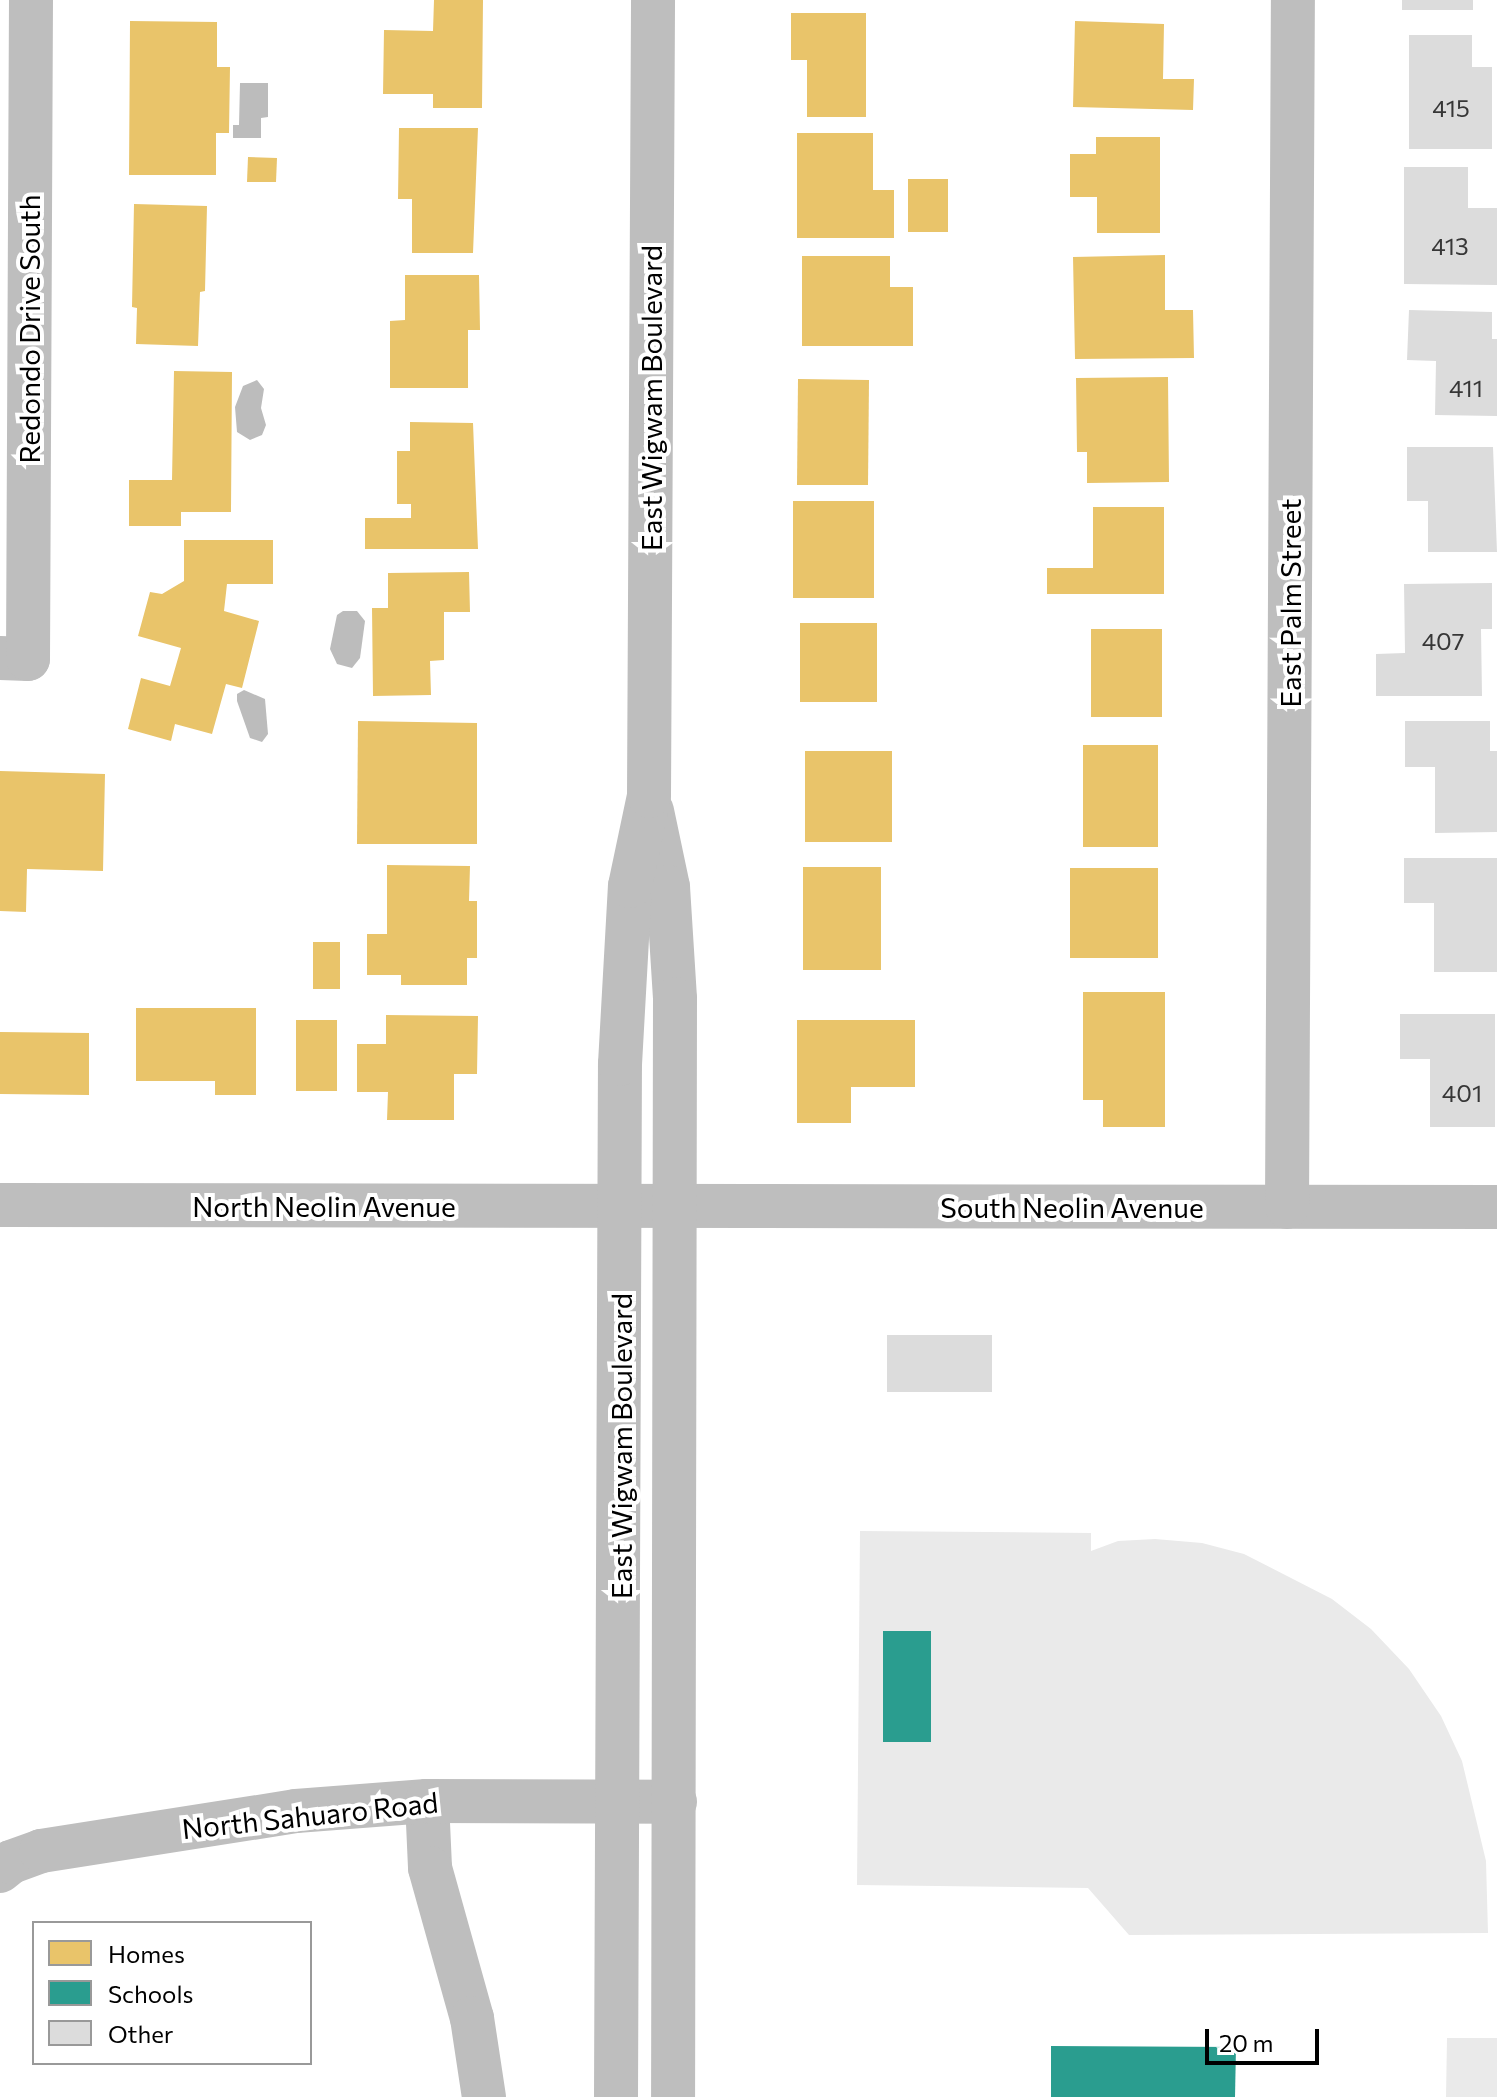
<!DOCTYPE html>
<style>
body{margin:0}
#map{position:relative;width:1497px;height:2097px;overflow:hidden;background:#fff;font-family:Commissioner,sans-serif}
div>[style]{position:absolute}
.green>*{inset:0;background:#eaeaea}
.water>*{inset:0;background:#bcbcbc}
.homes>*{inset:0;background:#e9c46a}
.schools>*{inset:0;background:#2a9d8f}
.building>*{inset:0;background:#dcdcdc}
.minor>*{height:44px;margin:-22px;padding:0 22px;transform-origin:22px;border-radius:22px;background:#bebebe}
.tertiary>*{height:44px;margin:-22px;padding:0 22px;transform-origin:22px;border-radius:22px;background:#bebebe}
span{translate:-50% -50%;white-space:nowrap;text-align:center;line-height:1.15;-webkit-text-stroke:8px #fff;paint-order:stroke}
.number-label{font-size:24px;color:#373737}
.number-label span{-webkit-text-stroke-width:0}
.street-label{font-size:28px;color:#000}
.legend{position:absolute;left:32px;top:1921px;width:280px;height:144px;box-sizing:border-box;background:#fff;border:2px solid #999;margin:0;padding:10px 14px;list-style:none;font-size:24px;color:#000}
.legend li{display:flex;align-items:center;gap:16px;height:40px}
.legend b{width:40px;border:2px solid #999}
.scale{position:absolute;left:1205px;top:2029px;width:114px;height:36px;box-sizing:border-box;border:4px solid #000;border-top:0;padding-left:10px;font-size:24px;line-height:28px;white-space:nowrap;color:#000;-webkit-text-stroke:6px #fff;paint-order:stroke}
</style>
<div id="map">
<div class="green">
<i style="clip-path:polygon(860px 1531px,1091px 1533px,1091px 1551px,1118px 1541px,1155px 1539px,1202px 1543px,1244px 1554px,1332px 1599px,1371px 1629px,1409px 1669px,1441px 1716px,1462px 1761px,1486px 1861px,1488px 1933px,1129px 1935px,1088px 1888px,857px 1885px)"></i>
<i style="clip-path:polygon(1447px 2038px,1497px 2038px,1497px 2097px,1446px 2097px)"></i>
</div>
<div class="water">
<i style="clip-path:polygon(240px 83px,268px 83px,268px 117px,261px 118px,261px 138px,233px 138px,233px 125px,239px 125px)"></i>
<i style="clip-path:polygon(257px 380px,264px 389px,261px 408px,266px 425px,262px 435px,250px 440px,237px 432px,235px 407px,243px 386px)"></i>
<i style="clip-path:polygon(343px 611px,357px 611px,365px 621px,360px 658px,352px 668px,337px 664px,330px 649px,337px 615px)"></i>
<i style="clip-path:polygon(244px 690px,265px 699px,268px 734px,262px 742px,250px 738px,237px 701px,237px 694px)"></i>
</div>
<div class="homes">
<i style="clip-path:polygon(434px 0,483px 0,482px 108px,433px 108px,433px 94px,383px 94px,384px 30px,433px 31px)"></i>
<i style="clip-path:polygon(791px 13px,866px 13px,866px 117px,807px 117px,807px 60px,791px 60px)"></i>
<i style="clip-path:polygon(130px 21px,217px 22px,217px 67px,230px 67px,229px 133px,216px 133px,216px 175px,129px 175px)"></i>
<i style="clip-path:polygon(1075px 21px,1164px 24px,1163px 79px,1194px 79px,1193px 110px,1073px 107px)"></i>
<i style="clip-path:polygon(399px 128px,478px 128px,473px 253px,412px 253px,412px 199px,398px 199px)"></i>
<i style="clip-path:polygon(797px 133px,873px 133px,873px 190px,894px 190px,894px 238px,797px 238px)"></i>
<i style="clip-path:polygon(1096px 137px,1160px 137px,1160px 233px,1097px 233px,1097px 197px,1070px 197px,1070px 154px,1096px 154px)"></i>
<i style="clip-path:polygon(248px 157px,277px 158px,276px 182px,247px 182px)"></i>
<i style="clip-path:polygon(908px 179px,948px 179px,948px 232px,908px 232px)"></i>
<i style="clip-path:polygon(134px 204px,207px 206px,205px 291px,200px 292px,198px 346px,136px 344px,137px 308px,132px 307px)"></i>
<i style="clip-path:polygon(1165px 255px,1165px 310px,1193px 310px,1194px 358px,1075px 359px,1073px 257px)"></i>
<i style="clip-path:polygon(802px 256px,890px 256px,890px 287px,913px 287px,913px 346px,802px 346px)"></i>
<i style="clip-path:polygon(405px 275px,479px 275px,480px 330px,468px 330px,468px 388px,390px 388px,390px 321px,405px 320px)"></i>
<i style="clip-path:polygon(174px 371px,232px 372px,231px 512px,181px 512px,181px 526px,129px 526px,129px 480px,172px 480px)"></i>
<i style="clip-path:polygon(1168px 377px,1169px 482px,1087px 483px,1087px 452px,1077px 452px,1076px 378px)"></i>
<i style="clip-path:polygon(798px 379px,869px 380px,868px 485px,797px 485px)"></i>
<i style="clip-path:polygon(410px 422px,473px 423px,478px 549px,365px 549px,365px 518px,411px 518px,411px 504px,397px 504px,397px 451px,410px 451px)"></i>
<i style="clip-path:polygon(793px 501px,874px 501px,874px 598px,793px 598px)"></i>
<i style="clip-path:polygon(1093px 507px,1164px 507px,1164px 594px,1047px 594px,1047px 568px,1093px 568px)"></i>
<i style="clip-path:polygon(184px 540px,273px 540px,273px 584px,227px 584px,224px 611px,259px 621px,242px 688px,226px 684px,212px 734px,175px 724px,171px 741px,128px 729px,141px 678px,170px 686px,181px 648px,138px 636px,150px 592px,162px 594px,184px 581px)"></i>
<i style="clip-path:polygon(469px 572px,470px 612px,444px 612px,444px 660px,430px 661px,431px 695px,373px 696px,372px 608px,388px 608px,388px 573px)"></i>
<i style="clip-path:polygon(800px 623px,877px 623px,877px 702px,800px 702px)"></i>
<i style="clip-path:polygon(1091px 629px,1162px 629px,1162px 717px,1091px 717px)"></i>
<i style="clip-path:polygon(358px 721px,477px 723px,477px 844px,357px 844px)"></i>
<i style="clip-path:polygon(1083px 745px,1158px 745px,1158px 847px,1083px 847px)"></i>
<i style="clip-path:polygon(805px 751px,892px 751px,892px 842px,805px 842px)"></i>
<i style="clip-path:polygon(0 771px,105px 774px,103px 871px,27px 869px,26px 912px,0 911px)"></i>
<i style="clip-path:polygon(387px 865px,470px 866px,469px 901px,477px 901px,477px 958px,467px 958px,467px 985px,401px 985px,401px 975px,367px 975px,367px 934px,387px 934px)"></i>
<i style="clip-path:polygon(803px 867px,881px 867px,881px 970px,803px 970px)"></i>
<i style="clip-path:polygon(1070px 868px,1158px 868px,1158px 958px,1070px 958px)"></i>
<i style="clip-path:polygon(313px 942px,340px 942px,340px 989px,313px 989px)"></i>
<i style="clip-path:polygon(1083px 992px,1165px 992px,1165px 1127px,1103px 1127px,1103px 1100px,1083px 1100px)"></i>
<i style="clip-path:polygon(136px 1008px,256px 1008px,256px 1095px,215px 1095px,215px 1081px,136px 1081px)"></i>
<i style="clip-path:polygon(386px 1015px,478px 1016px,477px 1074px,454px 1074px,454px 1120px,387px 1120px,388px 1092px,357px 1092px,357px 1044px,386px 1044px)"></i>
<i style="clip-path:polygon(296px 1020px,337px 1020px,337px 1091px,296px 1091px)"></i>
<i style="clip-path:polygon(797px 1020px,915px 1020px,915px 1087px,851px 1087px,851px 1123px,797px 1123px)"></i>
<i style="clip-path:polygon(0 1032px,89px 1033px,89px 1095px,0 1094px)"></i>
</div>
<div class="schools">
<i style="clip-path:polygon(883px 1631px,931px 1631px,931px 1742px,883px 1742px)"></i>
<i style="clip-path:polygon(1051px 2046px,1236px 2047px,1235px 2097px,1051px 2097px)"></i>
</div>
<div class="building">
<i style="clip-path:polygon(1402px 0,1473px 0,1473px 10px,1402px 10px)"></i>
<i style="clip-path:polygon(1409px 35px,1472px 35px,1472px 67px,1492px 67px,1492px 149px,1409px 149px)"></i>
<i style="clip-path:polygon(1404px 167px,1468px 167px,1468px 208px,1497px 208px,1497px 285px,1404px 284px)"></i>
<i style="clip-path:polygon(1409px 310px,1492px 312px,1492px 339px,1497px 339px,1497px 416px,1435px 415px,1436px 361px,1407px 360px)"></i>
<i style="clip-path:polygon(1407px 447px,1493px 447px,1497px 552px,1428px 552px,1428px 501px,1407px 501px)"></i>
<i style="clip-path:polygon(1492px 583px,1492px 629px,1481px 629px,1482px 696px,1376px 696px,1376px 654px,1405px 653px,1404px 584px)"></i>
<i style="clip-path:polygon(1405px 721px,1490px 721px,1490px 751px,1497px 751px,1497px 832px,1435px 833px,1435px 767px,1405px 767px)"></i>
<i style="clip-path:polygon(1404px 858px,1497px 858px,1497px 972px,1434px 972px,1434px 903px,1404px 903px)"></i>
<i style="clip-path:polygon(1400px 1014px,1495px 1014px,1495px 1127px,1430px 1127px,1430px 1059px,1400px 1059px)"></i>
<i style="clip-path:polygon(887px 1335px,992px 1335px,992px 1392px,887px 1392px)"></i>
</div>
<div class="minor">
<i style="left:0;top:658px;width:28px;rotate:2deg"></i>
<i style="left:28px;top:659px;width:659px;rotate:-89.74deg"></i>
<i style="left:0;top:1205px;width:1497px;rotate:0.08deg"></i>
<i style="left:1287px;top:1207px;width:1207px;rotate:-89.72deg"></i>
<i style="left:427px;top:1801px;width:67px;rotate:87.4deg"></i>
<i style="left:430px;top:1868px;width:156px;rotate:74.4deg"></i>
<i style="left:472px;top:2018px;width:80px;rotate:81.4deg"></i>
<i style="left:0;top:1871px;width:14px;rotate:-39deg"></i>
<i style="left:11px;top:1862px;width:32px;rotate:-20deg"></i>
<i style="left:41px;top:1851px;width:258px;rotate:-8.9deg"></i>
<i style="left:296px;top:1811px;width:131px;rotate:-4.4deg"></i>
<i style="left:427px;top:1801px;width:248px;rotate:0.2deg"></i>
</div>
<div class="tertiary">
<i style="left:652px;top:811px;width:78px;rotate:78.1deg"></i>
<i style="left:668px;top:887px;width:112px;rotate:86.4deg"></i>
<i style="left:675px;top:999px;width:1098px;rotate:90.1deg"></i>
<i style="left:616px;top:2097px;width:1033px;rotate:-89.78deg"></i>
<i style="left:620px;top:1064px;width:178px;rotate:-86.8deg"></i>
<i style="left:630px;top:886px;width:92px;rotate:-78.1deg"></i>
<i style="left:649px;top:796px;width:796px;rotate:-89.71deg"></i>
</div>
<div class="number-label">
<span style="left:1451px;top:108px">415</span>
<span style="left:1450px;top:246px">413</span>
<span style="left:1466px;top:388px">411</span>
<span style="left:1443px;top:641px">407</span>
<span style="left:1462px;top:1093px">401</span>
</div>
<div class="street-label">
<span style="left:29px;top:329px;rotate:-90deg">Redondo Drive South</span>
<span style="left:651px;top:398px;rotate:-90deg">East Wigwam Boulevard</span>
<span style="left:1290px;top:603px;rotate:-90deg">East Palm Street</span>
<span style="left:324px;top:1206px">North Neolin Avenue</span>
<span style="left:1072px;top:1207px">South Neolin Avenue</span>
<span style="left:621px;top:1446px;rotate:-90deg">East Wigwam Boulevard</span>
<span style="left:310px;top:1815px;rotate:-6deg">North Sahuaro Road</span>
</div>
<ul class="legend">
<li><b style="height:22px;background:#e9c46a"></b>Homes</li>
<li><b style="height:22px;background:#2a9d8f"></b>Schools</li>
<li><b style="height:22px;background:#dcdcdc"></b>Other</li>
</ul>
<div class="scale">20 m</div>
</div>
